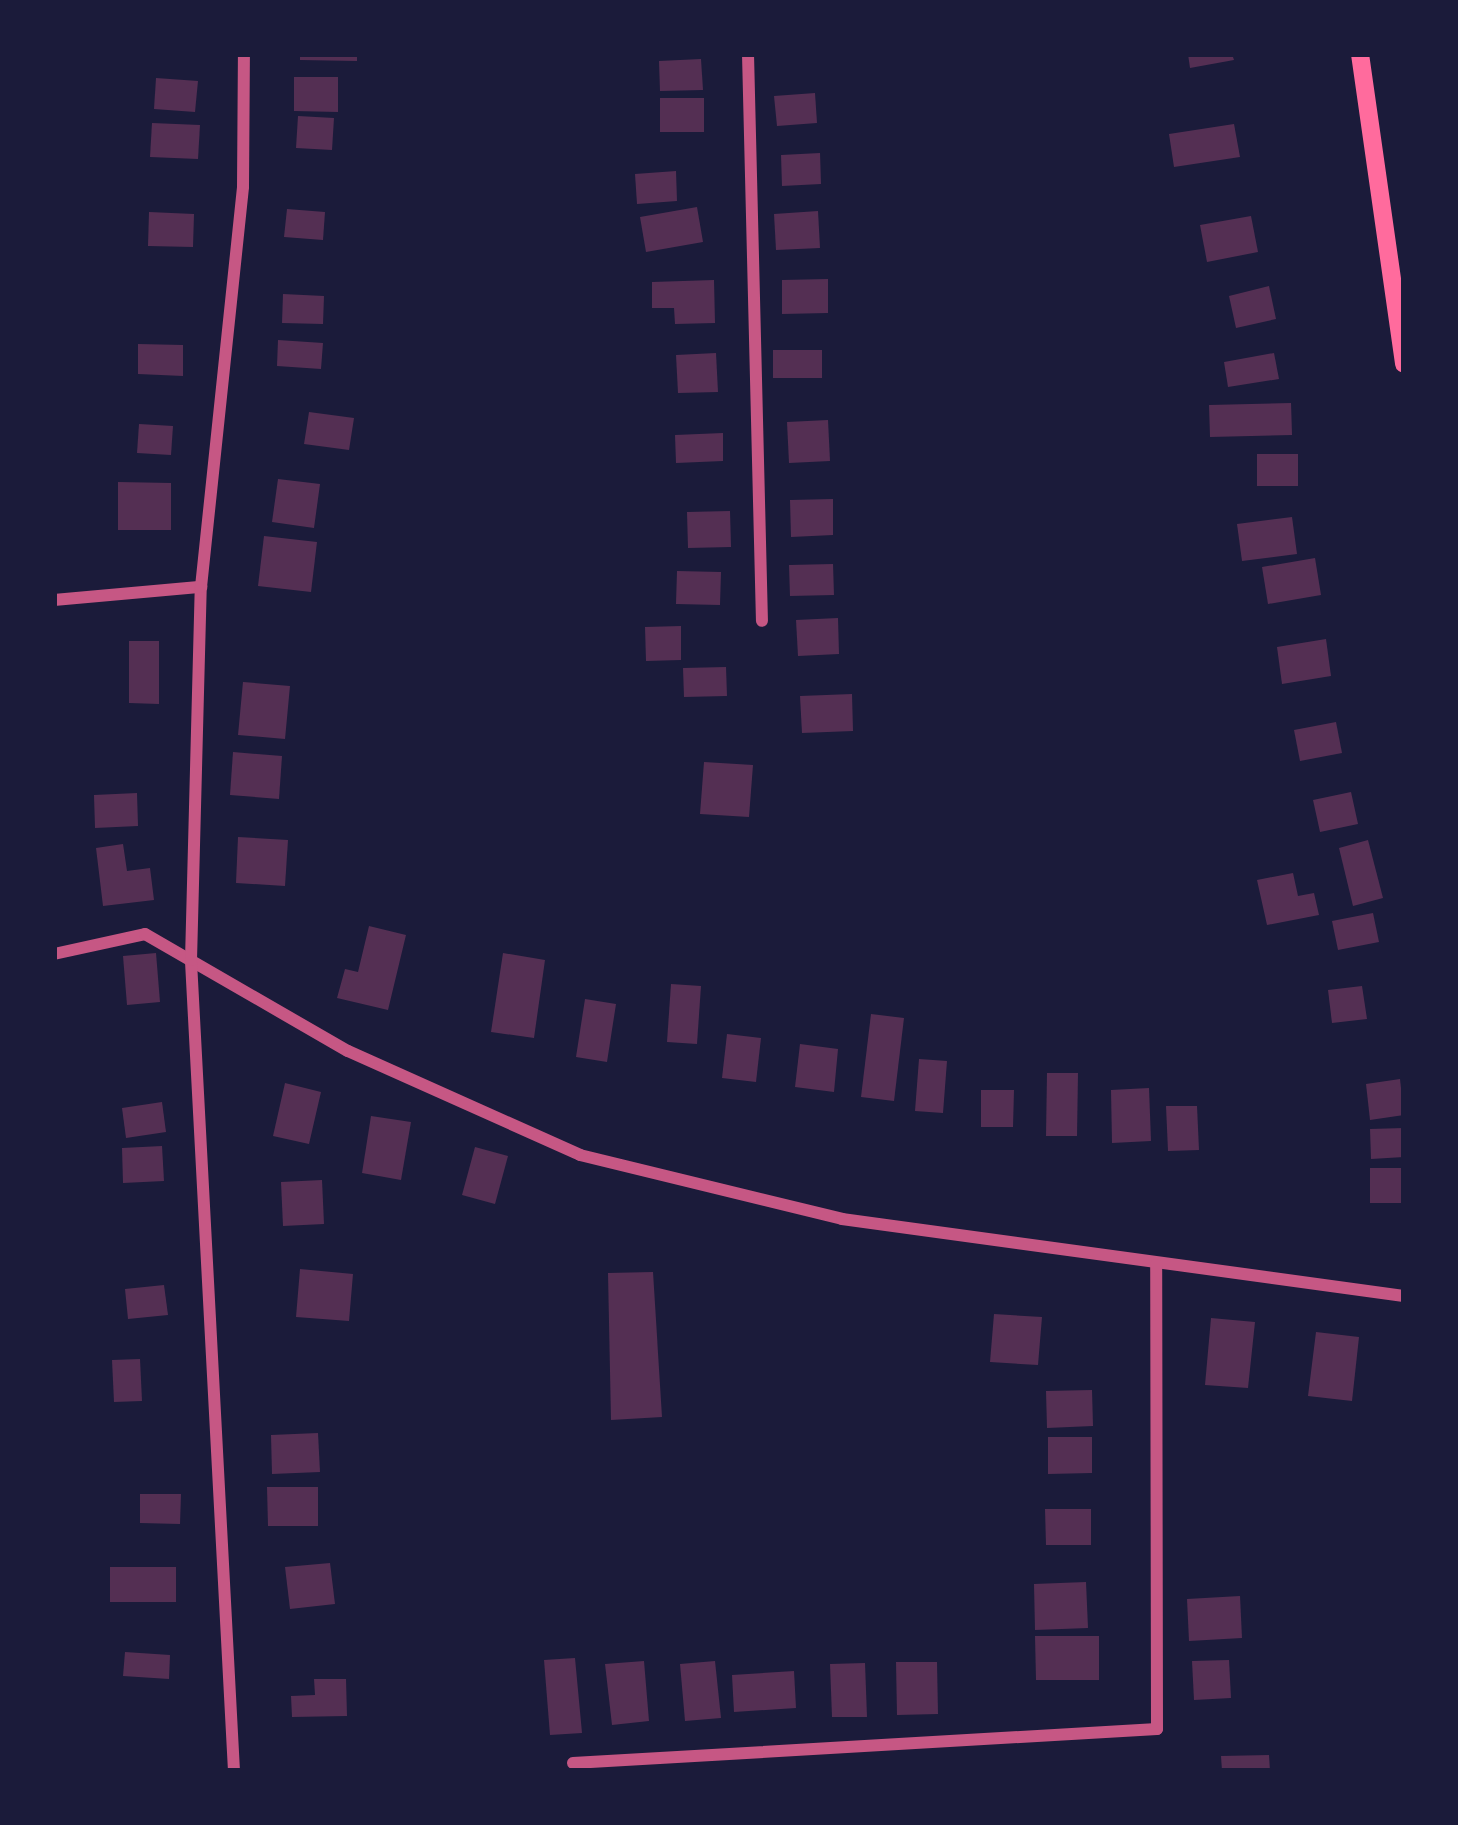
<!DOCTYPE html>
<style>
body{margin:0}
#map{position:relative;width:1458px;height:1825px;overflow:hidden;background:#1b1b3a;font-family:"PT Serif",serif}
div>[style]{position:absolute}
.building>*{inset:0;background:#542f53}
.minor>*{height:12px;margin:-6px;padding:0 6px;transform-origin:6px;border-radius:6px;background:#c65784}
.secondary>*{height:18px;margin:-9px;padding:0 9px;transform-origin:9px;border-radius:9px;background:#ff6b9d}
span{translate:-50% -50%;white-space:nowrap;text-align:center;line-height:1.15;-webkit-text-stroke:12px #1b1b3a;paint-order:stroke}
.frame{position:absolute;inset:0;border:57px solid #1b1b3a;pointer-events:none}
</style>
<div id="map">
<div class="building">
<i style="clip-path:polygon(300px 54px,357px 54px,357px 61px,300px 60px)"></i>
<i style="clip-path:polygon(1188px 54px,1232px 54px,1234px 60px,1190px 68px)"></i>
<i style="clip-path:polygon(701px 59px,703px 90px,660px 91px,659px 61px)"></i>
<i style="clip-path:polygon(294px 77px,338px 77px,338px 112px,294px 111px)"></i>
<i style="clip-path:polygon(156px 78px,198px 81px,195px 112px,154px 109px)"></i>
<i style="clip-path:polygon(815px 93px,817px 123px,777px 126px,774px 96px)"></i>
<i style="clip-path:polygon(660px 98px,704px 98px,704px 132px,660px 132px)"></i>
<i style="clip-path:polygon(298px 116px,334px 118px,332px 150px,296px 148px)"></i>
<i style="clip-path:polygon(152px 123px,200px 125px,198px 159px,150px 157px)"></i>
<i style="clip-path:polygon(1234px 124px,1240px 157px,1174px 167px,1169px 134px)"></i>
<i style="clip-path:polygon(820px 153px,821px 184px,782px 186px,781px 155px)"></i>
<i style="clip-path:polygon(676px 171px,677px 201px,637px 204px,635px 174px)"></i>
<i style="clip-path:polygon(697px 207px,703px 242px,646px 252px,640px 217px)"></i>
<i style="clip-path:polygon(287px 209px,325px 212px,323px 240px,284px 237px)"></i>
<i style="clip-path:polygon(818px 211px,820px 248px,776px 250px,774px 214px)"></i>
<i style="clip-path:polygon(149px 212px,194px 214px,193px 247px,148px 246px)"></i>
<i style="clip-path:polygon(1251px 216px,1258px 252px,1207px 262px,1200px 225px)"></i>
<i style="clip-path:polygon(828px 279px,828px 313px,782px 314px,782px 280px)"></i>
<i style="clip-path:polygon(714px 280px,715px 323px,675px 324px,674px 308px,652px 308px,652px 282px)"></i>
<i style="clip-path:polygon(1269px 286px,1276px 319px,1236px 328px,1229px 296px)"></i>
<i style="clip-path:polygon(283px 294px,324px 296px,323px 324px,282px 323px)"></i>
<i style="clip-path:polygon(278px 340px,323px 343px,321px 369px,277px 366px)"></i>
<i style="clip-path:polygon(138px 344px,183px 345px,183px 376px,138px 374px)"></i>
<i style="clip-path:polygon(773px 350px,822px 350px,822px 378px,773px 378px)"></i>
<i style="clip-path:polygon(716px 353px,718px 392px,678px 393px,676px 355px)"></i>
<i style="clip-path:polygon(1274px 353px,1279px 379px,1228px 387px,1224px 362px)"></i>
<i style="clip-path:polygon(1291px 403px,1292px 435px,1210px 437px,1209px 405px)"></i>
<i style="clip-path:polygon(309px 412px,354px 418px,349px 450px,304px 444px)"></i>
<i style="clip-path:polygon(828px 420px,830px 461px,789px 463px,787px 422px)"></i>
<i style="clip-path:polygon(139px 424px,173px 426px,171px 455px,137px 453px)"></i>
<i style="clip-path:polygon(723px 433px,723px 461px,676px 463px,675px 435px)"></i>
<i style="clip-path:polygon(1257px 454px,1298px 454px,1298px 486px,1257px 486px)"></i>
<i style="clip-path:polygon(278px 479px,320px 484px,314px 528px,272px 522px)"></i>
<i style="clip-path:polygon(118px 482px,171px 483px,171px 530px,118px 530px)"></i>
<i style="clip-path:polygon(833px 499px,833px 535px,791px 537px,790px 500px)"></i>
<i style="clip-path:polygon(730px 511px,731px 547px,688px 548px,687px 512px)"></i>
<i style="clip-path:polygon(1292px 517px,1297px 554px,1242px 561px,1237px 524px)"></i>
<i style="clip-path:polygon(264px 536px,317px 542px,311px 592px,258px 586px)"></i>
<i style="clip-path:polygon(1315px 558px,1321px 595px,1268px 604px,1262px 567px)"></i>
<i style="clip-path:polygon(833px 564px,834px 595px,790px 596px,789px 565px)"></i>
<i style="clip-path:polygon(677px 571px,721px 572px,720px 605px,676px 604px)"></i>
<i style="clip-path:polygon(838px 618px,839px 654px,798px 656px,796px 620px)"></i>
<i style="clip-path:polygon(681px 626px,681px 660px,646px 661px,645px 627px)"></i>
<i style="clip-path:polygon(1326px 639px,1331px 676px,1282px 684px,1277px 647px)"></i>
<i style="clip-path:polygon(129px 641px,159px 641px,159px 704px,129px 703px)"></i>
<i style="clip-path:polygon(726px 667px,727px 696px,684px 697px,683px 668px)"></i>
<i style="clip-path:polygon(243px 682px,290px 686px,285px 739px,238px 735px)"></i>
<i style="clip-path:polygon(852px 694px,853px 731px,802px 733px,800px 696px)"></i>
<i style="clip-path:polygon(1336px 722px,1342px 753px,1300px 761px,1294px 730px)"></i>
<i style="clip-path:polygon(233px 752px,282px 756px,279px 799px,230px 795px)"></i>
<i style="clip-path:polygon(704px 762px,753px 765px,749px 817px,700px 814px)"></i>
<i style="clip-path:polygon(1351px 792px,1358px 824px,1320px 832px,1313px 800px)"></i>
<i style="clip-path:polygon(137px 793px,138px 826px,95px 828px,94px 795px)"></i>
<i style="clip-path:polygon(238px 837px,288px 840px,285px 886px,236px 883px)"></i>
<i style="clip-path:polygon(1368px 840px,1383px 898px,1353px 906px,1339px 848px)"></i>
<i style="clip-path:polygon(123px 844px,127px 871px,150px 868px,154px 900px,103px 906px,96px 848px)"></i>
<i style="clip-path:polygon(1293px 873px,1298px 896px,1314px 893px,1319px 915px,1267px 925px,1257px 880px)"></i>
<i style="clip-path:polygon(1373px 913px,1379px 942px,1338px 950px,1332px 921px)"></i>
<i style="clip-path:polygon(369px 926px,406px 935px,388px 1010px,337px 998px,345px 969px,358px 972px)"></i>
<i style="clip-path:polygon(156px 953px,160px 1002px,127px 1005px,123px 956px)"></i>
<i style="clip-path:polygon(503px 953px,545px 960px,534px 1038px,491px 1032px)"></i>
<i style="clip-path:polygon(671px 984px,701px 986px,697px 1044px,667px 1042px)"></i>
<i style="clip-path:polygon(1362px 986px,1367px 1019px,1332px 1023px,1328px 990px)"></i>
<i style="clip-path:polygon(585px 999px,616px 1004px,607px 1062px,576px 1057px)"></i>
<i style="clip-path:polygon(871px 1014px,904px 1018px,894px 1101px,861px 1097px)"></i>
<i style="clip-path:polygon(727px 1034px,761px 1038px,756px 1082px,722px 1078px)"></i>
<i style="clip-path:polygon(800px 1044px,838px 1049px,834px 1092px,795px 1087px)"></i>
<i style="clip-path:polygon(919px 1059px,947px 1061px,943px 1113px,915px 1111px)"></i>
<i style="clip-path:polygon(1047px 1073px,1078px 1073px,1077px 1136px,1046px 1136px)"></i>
<i style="clip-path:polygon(1400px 1079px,1404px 1115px,1370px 1120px,1366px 1084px)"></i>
<i style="clip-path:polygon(285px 1083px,321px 1092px,309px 1144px,273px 1136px)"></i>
<i style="clip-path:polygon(1149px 1088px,1151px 1141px,1112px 1143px,1111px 1090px)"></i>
<i style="clip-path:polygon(981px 1090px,1014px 1090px,1013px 1127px,981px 1127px)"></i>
<i style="clip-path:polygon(162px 1102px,166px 1132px,126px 1138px,122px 1108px)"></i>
<i style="clip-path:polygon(1166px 1106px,1197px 1106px,1199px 1150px,1168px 1151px)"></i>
<i style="clip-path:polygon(371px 1116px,411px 1122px,401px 1180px,362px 1173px)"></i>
<i style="clip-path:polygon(1404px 1128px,1404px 1157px,1371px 1159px,1370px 1129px)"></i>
<i style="clip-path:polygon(162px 1146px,164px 1181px,123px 1183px,122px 1148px)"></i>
<i style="clip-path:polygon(475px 1147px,508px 1156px,495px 1204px,462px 1195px)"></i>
<i style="clip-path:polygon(1370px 1168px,1404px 1168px,1404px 1203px,1370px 1203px)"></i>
<i style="clip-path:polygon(322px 1180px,324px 1224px,283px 1226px,281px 1182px)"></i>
<i style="clip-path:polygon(300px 1269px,353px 1274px,349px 1321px,296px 1317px)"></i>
<i style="clip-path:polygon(653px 1272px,662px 1417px,611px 1420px,608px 1273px)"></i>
<i style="clip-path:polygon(164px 1285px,168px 1315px,128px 1319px,125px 1289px)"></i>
<i style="clip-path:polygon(994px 1314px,1042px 1317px,1038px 1365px,990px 1362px)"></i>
<i style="clip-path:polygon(1211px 1318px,1255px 1322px,1248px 1388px,1205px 1385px)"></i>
<i style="clip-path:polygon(1316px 1332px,1359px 1337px,1352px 1401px,1308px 1396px)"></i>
<i style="clip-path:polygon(140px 1359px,142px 1401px,114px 1402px,112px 1360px)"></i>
<i style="clip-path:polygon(1092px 1390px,1093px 1426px,1047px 1428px,1046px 1391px)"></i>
<i style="clip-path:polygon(318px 1433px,320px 1472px,272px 1474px,271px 1435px)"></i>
<i style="clip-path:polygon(1048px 1437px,1092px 1437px,1092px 1473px,1048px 1474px)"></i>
<i style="clip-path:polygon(267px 1487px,318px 1487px,318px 1526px,268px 1526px)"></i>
<i style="clip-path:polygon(140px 1494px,181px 1494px,180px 1524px,140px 1523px)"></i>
<i style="clip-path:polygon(1045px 1509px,1091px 1509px,1091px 1545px,1046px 1545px)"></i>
<i style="clip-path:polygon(330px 1563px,335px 1604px,290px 1609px,285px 1567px)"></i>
<i style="clip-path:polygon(110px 1567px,176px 1567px,176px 1602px,110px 1602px)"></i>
<i style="clip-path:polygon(1086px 1582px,1088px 1628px,1035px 1630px,1034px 1584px)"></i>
<i style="clip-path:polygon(1240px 1596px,1242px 1638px,1189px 1641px,1187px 1599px)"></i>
<i style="clip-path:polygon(1035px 1636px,1099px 1636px,1099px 1680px,1036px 1680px)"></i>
<i style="clip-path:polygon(125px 1652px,170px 1655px,169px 1679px,123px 1676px)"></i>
<i style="clip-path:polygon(575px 1658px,582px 1733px,550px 1735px,544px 1660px)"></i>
<i style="clip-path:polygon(1229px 1660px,1231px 1698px,1194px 1700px,1192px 1661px)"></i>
<i style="clip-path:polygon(644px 1661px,649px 1721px,612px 1725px,605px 1664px)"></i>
<i style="clip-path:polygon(715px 1661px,721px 1718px,685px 1721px,680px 1664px)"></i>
<i style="clip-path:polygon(896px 1662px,937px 1662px,938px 1714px,897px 1715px)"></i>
<i style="clip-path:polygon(865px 1663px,867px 1717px,832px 1717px,830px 1664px)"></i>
<i style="clip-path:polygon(794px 1671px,796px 1708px,734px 1712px,732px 1675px)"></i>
<i style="clip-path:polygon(314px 1679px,346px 1679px,347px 1716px,292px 1717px,291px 1696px,315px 1695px)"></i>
<i style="clip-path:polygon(1269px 1755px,1270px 1771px,1222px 1771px,1221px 1756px)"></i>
</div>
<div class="minor">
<i style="left:748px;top:54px;width:567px;rotate:88.59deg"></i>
<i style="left:54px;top:600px;width:148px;rotate:-5.1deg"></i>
<i style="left:54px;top:954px;width:93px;rotate:-12.4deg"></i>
<i style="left:145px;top:934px;width:234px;rotate:30deg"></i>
<i style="left:348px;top:1051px;width:254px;rotate:24.1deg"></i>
<i style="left:580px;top:1155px;width:270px;rotate:13.7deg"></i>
<i style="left:842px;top:1219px;width:567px;rotate:7.8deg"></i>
<i style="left:573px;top:1763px;width:585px;rotate:-3.33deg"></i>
<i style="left:1157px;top:1729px;width:464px;rotate:-90.1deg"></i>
<i style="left:234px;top:1771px;width:812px;rotate:-93.04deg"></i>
<i style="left:191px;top:960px;width:373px;rotate:-88.5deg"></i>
<i style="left:201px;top:587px;width:402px;rotate:-84deg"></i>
<i style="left:243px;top:187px;width:133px;rotate:-89.6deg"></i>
</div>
<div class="secondary">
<i style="left:1360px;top:54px;width:313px;rotate:81.9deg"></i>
</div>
<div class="frame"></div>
</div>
